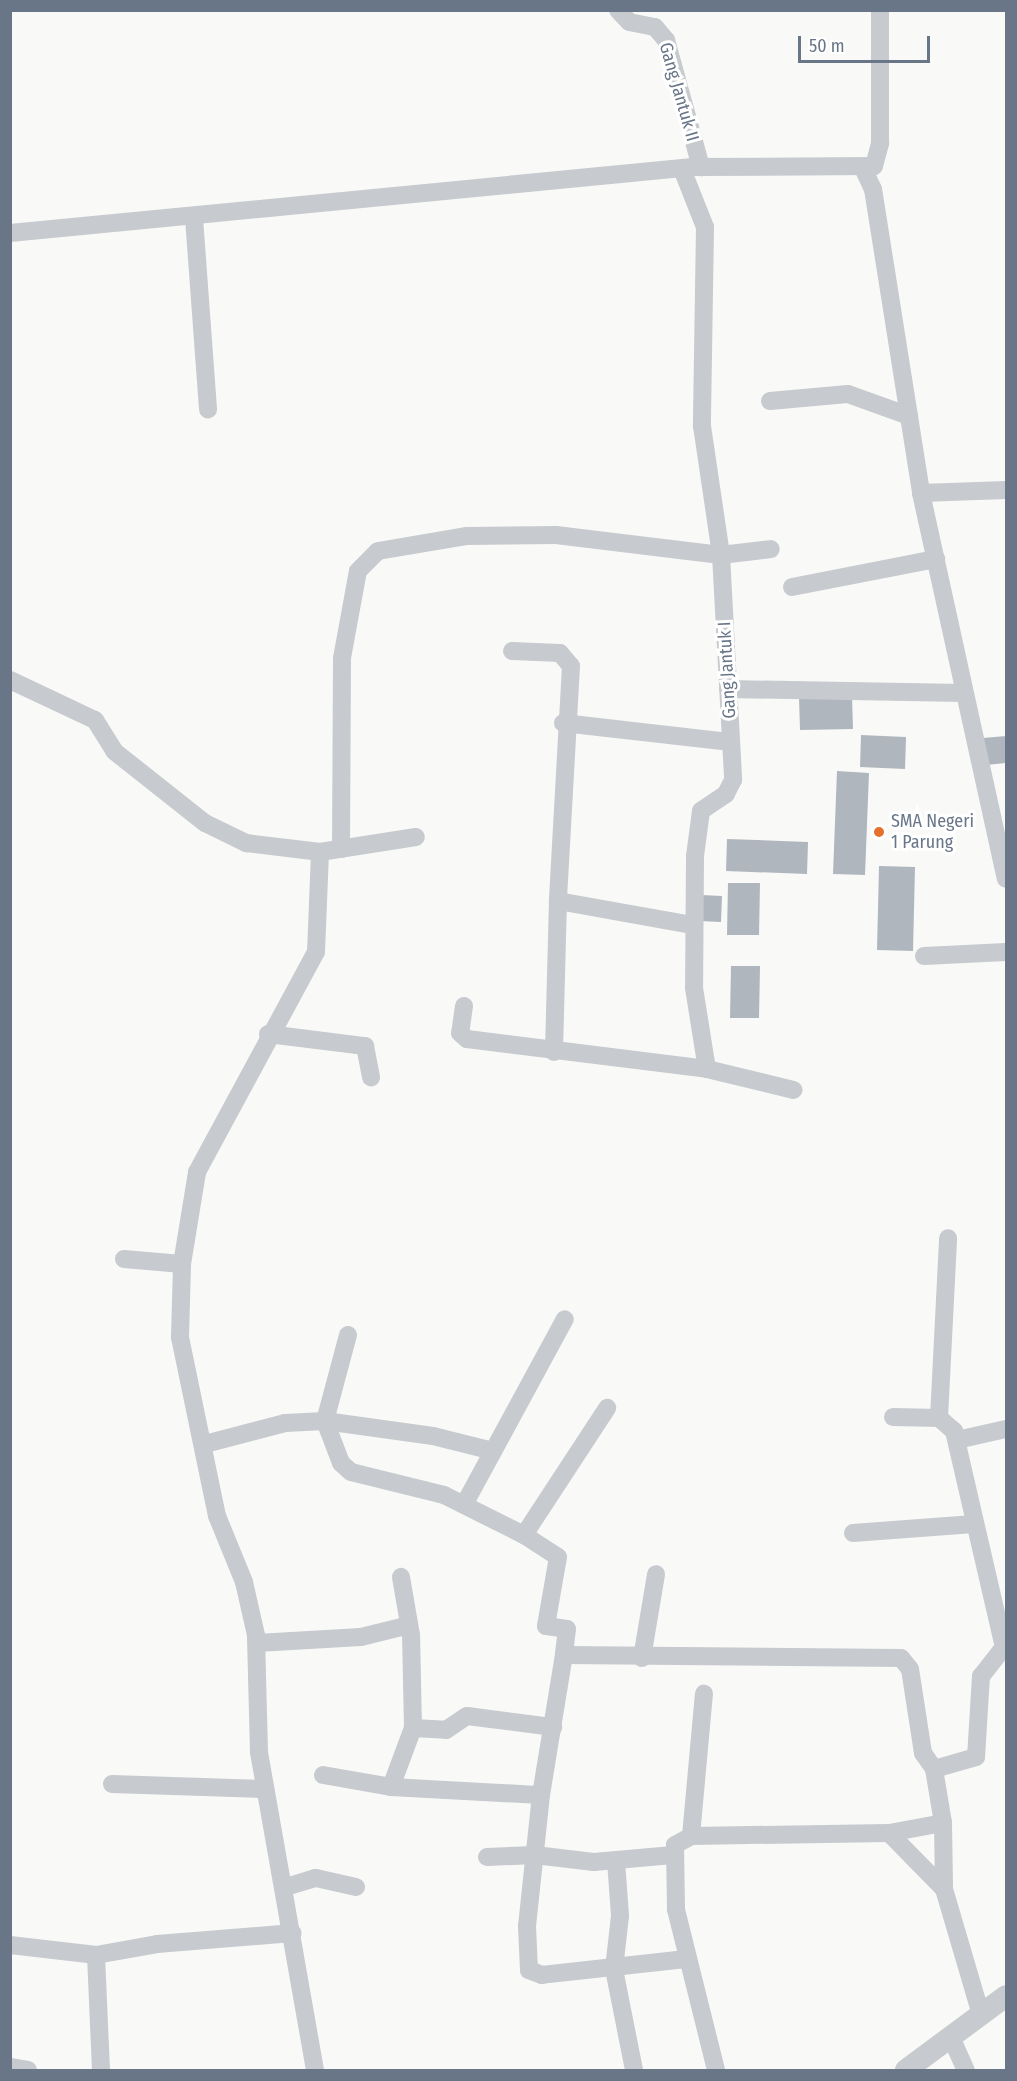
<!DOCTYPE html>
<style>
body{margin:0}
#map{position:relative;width:1017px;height:2081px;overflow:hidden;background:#f9f9f7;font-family:"Fira Sans Condensed",sans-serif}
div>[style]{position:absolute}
.building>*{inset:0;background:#b0b6bd}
.minor>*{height:18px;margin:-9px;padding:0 9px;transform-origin:9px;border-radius:9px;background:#c7cace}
.tertiary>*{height:22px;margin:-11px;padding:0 11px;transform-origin:11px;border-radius:11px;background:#c7cace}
.dots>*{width:16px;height:16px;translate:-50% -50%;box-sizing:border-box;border:3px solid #fff;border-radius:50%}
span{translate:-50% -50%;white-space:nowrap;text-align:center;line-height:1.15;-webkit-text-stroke:6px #fff;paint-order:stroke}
.street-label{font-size:18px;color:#687688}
.poi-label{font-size:18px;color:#687688}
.left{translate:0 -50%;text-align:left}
.frame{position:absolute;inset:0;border:12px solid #687688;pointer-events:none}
.scale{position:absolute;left:798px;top:36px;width:132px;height:27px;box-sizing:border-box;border:3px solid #687688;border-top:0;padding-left:8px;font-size:18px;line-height:21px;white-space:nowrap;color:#687688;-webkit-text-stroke:4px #fff;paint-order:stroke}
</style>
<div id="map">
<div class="building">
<i style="clip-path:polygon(852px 697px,853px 729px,800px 730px,799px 698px)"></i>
<i style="clip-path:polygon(861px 735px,906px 737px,905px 769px,860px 767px)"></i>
<i style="clip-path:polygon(1006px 736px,1006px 763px,986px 765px,983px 738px)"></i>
<i style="clip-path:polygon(837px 771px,869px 773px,865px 875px,833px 874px)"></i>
<i style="clip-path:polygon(727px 839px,808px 842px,807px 874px,726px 871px)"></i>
<i style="clip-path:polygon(879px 866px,915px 867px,913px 951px,877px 950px)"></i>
<i style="clip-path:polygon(728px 883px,760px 883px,759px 935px,727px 935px)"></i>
<i style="clip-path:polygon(701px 895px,722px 896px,721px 922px,699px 921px)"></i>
<i style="clip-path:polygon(731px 966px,760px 966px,759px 1018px,730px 1018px)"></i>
</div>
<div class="minor">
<i style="left:618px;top:10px;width:16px;rotate:47deg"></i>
<i style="left:629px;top:22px;width:26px;rotate:11deg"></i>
<i style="left:655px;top:27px;width:17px;rotate:50deg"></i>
<i style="left:666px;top:40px;width:132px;rotate:74.6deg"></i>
<i style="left:863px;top:168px;width:23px;rotate:65deg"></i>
<i style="left:873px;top:189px;width:308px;rotate:81deg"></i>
<i style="left:921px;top:493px;width:395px;rotate:77.6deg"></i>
<i style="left:682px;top:169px;width:62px;rotate:68.4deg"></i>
<i style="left:705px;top:227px;width:199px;rotate:90.9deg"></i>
<i style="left:702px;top:426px;width:130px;rotate:81.6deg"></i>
<i style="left:721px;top:555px;width:225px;rotate:86.9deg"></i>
<i style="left:733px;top:780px;width:16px;rotate:117deg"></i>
<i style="left:726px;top:794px;width:30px;rotate:146deg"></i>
<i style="left:701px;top:811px;width:45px;rotate:97.6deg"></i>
<i style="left:695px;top:856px;width:132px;rotate:90.4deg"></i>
<i style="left:694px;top:988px;width:82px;rotate:80.9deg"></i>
<i style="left:707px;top:1069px;width:89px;rotate:13.6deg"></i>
<i style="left:194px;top:218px;width:192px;rotate:85.8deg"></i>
<i style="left:10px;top:233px;width:686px;rotate:-5.52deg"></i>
<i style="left:693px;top:167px;width:181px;rotate:-0.3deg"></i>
<i style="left:874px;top:166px;width:24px;rotate:-75deg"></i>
<i style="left:880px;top:143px;width:133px;rotate:-90deg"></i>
<i style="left:770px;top:401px;width:78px;rotate:-5.1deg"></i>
<i style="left:848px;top:394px;width:65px;rotate:19.8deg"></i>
<i style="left:921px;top:493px;width:85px;rotate:-2deg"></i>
<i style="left:792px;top:587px;width:147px;rotate:-11deg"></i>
<i style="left:512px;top:651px;width:48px;rotate:2.4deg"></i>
<i style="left:560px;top:653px;width:17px;rotate:50deg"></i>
<i style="left:571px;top:666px;width:235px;rotate:93.2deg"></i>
<i style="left:10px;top:680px;width:94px;rotate:25.2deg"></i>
<i style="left:95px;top:720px;width:36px;rotate:58deg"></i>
<i style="left:114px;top:751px;width:116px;rotate:38.4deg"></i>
<i style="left:205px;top:823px;width:46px;rotate:26deg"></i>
<i style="left:246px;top:843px;width:75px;rotate:6.9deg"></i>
<i style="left:320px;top:852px;width:97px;rotate:-8.9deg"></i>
<i style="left:728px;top:689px;width:236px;rotate:1deg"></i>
<i style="left:563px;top:723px;width:169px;rotate:6.5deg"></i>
<i style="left:341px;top:849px;width:191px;rotate:-89.7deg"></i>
<i style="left:342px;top:658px;width:88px;rotate:-79.6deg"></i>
<i style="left:358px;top:571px;width:28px;rotate:-45deg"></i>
<i style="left:378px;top:551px;width:89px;rotate:-9.7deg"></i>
<i style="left:466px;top:536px;width:90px;rotate:-0.6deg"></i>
<i style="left:556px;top:535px;width:166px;rotate:6.9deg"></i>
<i style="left:721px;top:555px;width:50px;rotate:-6.8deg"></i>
<i style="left:924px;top:956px;width:82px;rotate:-2.8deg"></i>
<i style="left:464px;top:1006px;width:27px;rotate:98deg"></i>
<i style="left:460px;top:1033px;width:9px;rotate:41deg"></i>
<i style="left:467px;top:1039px;width:242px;rotate:7.1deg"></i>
<i style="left:268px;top:1034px;width:98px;rotate:7.1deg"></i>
<i style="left:365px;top:1046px;width:32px;rotate:79deg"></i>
<i style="left:554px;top:1052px;width:151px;rotate:-88.5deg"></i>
<i style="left:558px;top:901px;width:137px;rotate:10.1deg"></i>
<i style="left:124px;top:1259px;width:58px;rotate:4.9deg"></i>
<i style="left:348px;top:1335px;width:89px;rotate:105deg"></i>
<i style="left:325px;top:1421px;width:109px;rotate:7.9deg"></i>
<i style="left:433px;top:1436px;width:62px;rotate:14deg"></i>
<i style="left:893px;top:1417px;width:46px;rotate:1.2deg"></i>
<i style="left:939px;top:1418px;width:20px;rotate:41deg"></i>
<i style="left:954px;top:1431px;width:222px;rotate:77deg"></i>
<i style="left:1004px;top:1647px;width:37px;rotate:128deg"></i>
<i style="left:981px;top:1676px;width:81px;rotate:93.5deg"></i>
<i style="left:976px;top:1757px;width:44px;rotate:164.1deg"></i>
<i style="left:939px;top:1418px;width:180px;rotate:-87.1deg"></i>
<i style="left:957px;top:1440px;width:50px;rotate:-12.7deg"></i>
<i style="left:205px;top:1444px;width:83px;rotate:-14.7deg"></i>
<i style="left:285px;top:1423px;width:40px;rotate:-2.9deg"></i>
<i style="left:325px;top:1421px;width:45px;rotate:69.1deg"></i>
<i style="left:341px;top:1463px;width:13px;rotate:42deg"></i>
<i style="left:351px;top:1472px;width:96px;rotate:13.9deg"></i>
<i style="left:444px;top:1495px;width:89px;rotate:26.6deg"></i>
<i style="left:524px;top:1535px;width:152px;rotate:-56.8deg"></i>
<i style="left:465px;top:1503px;width:209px;rotate:-61.5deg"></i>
<i style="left:853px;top:1533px;width:121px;rotate:-4.3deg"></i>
<i style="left:524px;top:1535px;width:40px;rotate:32.9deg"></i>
<i style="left:558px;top:1557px;width:70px;rotate:99.9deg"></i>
<i style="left:546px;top:1626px;width:21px;rotate:8deg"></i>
<i style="left:567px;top:1629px;width:26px;rotate:97deg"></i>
<i style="left:257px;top:1643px;width:104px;rotate:-3.3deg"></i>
<i style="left:361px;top:1637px;width:49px;rotate:-14deg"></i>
<i style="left:642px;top:1658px;width:85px;rotate:-80.5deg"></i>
<i style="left:413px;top:1728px;width:33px;rotate:3deg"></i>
<i style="left:446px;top:1730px;width:25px;rotate:-34deg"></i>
<i style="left:467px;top:1716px;width:87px;rotate:7.3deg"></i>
<i style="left:323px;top:1775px;width:69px;rotate:10deg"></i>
<i style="left:391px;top:1787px;width:150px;rotate:3.1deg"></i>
<i style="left:112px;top:1784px;width:153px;rotate:1.9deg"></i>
<i style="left:391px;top:1787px;width:63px;rotate:-69.6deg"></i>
<i style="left:413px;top:1728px;width:93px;rotate:-91.2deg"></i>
<i style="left:411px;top:1635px;width:59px;rotate:-99.8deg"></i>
<i style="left:889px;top:1833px;width:78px;rotate:45.5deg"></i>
<i style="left:691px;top:1836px;width:143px;rotate:-84.8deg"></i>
<i style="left:487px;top:1857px;width:48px;rotate:-2.4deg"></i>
<i style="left:535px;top:1855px;width:59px;rotate:6.8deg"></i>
<i style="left:594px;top:1862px;width:79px;rotate:-5.1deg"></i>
<i style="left:616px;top:1861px;width:55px;rotate:85.8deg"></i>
<i style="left:620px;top:1916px;width:53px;rotate:96.5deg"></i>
<i style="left:614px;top:1969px;width:103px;rotate:78.8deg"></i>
<i style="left:286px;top:1887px;width:31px;rotate:-17deg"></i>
<i style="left:316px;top:1878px;width:41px;rotate:12.7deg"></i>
<i style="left:10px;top:1945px;width:87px;rotate:6.6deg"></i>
<i style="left:686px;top:1959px;width:145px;rotate:173.7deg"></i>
<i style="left:542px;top:1975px;width:14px;rotate:-159deg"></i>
<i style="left:529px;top:1970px;width:44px;rotate:-92.6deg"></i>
<i style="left:527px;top:1926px;width:132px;rotate:-83.9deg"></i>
<i style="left:541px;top:1795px;width:142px;rotate:-80.7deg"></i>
<i style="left:564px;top:1655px;width:337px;rotate:0.5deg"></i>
<i style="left:901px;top:1658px;width:14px;rotate:51deg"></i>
<i style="left:910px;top:1669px;width:85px;rotate:81.2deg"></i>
<i style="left:923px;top:1753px;width:19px;rotate:55deg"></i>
<i style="left:934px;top:1769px;width:55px;rotate:80.5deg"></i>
<i style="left:943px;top:1823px;width:66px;rotate:89.1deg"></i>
<i style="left:944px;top:1889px;width:131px;rotate:73.6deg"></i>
<i style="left:951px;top:2037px;width:36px;rotate:66deg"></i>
<i style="left:10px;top:2067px;width:18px;rotate:9deg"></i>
<i style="left:101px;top:2070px;width:115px;rotate:-92.5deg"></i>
<i style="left:96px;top:1955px;width:62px;rotate:-10.2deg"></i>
<i style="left:157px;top:1944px;width:136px;rotate:-4.6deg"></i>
<i style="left:315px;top:2070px;width:323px;rotate:-100deg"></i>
<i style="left:259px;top:1752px;width:117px;rotate:-91.5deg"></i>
<i style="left:256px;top:1635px;width:54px;rotate:-102.8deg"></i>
<i style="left:244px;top:1582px;width:71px;rotate:-112.2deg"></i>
<i style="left:217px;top:1516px;width:183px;rotate:-101.7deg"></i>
<i style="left:180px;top:1337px;width:73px;rotate:-88.4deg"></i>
<i style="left:182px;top:1264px;width:93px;rotate:-80.7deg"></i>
<i style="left:197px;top:1172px;width:250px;rotate:-61.6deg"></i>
<i style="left:316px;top:952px;width:100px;rotate:-87.7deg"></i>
<i style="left:716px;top:2070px;width:166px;rotate:-104deg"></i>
<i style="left:676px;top:1909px;width:64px;rotate:-90.9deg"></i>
<i style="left:675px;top:1845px;width:18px;rotate:-29deg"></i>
<i style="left:691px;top:1836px;width:198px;rotate:-0.9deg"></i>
<i style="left:889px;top:1833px;width:55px;rotate:-10.5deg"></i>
</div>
<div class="tertiary">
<i style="left:906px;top:2070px;width:124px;rotate:-36.5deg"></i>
</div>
<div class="dots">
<i style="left:879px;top:832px;background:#e5702c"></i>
</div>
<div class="street-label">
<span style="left:679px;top:92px;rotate:74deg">Gang Jantuk II</span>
<span style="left:727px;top:670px;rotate:-93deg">Gang Jantuk I</span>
</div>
<div class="poi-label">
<span class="left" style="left:891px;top:832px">SMA Negeri<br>1 Parung</span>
</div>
<div class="frame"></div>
<div class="scale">50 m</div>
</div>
